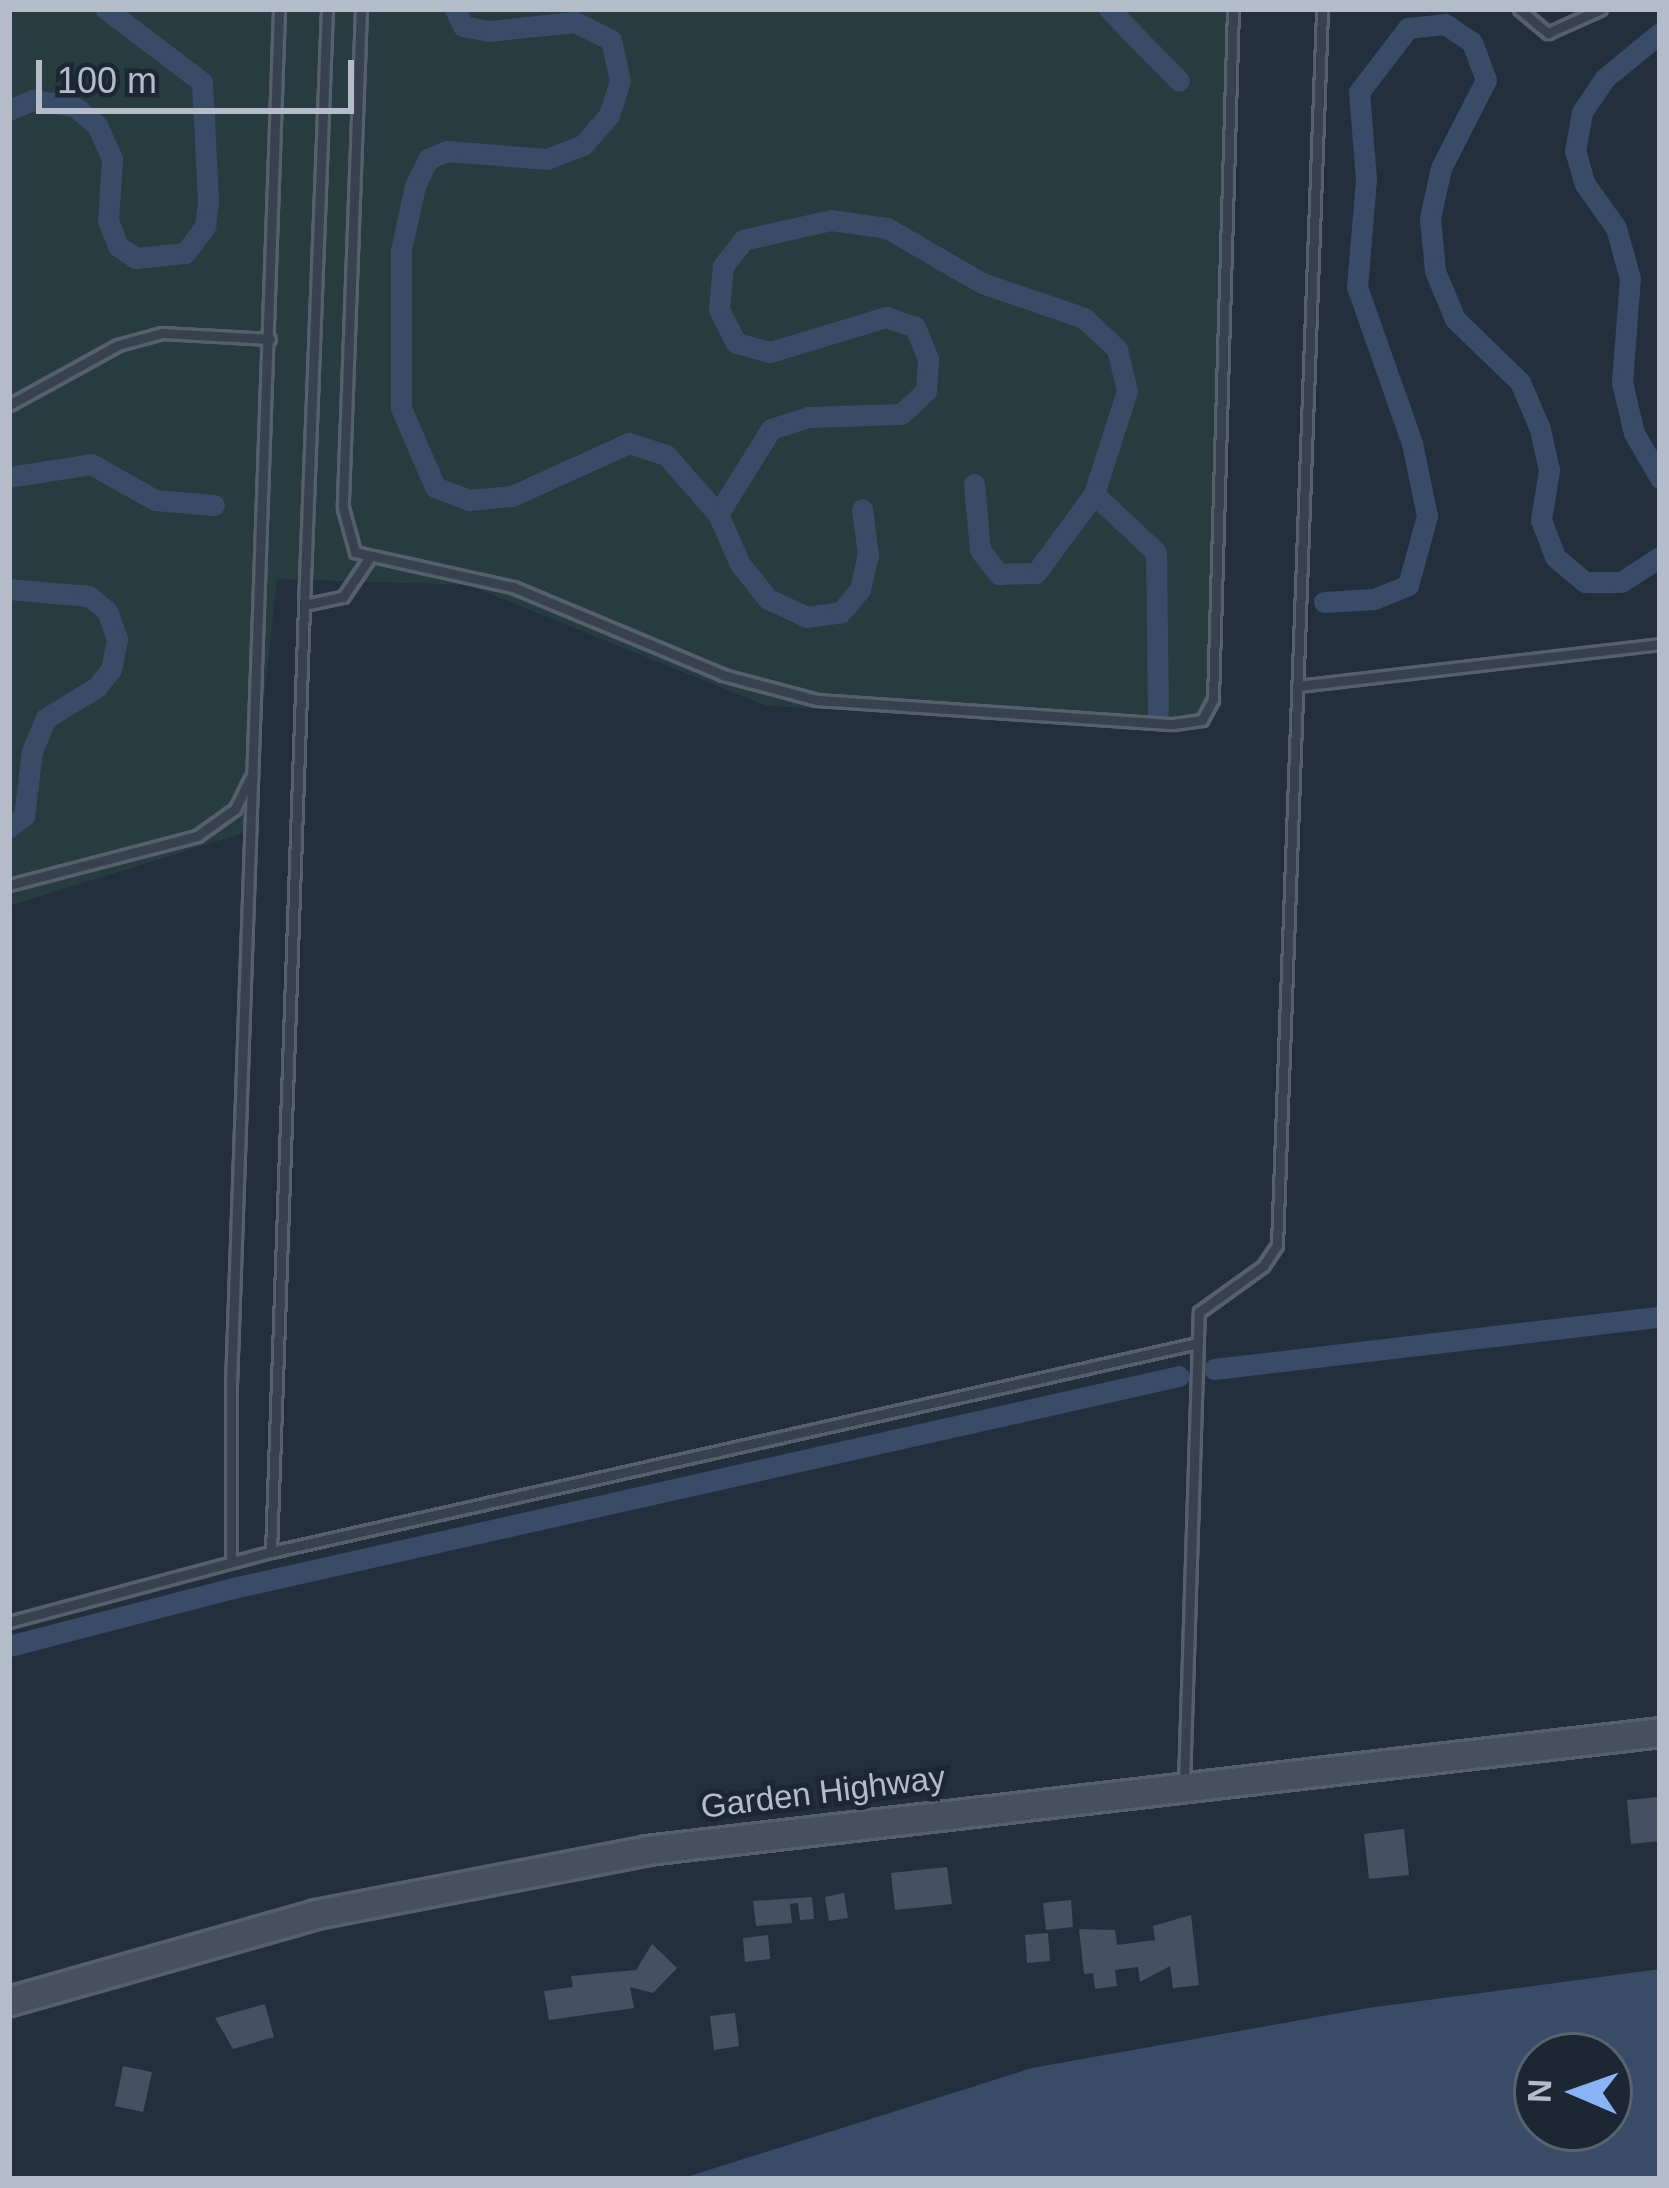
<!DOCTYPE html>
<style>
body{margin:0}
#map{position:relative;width:1669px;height:2188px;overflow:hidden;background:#242f3e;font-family:Arial,sans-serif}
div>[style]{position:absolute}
.green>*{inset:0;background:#263c3f}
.water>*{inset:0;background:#394c67}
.canal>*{height:21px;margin:-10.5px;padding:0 10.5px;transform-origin:10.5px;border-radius:10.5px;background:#394c67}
.building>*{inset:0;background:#455162}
.roads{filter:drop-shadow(3px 0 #565f6c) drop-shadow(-3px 0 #565f6c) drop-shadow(0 3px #565f6c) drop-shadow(0 -3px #565f6c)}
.service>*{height:9px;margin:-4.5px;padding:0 4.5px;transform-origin:4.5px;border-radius:4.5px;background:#38414e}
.secondary>*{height:27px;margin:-13.5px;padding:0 13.5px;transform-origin:13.5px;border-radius:13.5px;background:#465061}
span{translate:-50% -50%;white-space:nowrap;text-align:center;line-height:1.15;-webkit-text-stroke:10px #1d2633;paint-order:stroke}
.street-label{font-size:33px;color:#b4bcc9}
.frame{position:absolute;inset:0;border:12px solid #b4bcc9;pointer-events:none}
.north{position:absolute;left:1513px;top:2032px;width:120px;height:120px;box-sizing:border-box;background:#1d2633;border:3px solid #59626f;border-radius:50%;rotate:272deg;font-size:33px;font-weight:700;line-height:48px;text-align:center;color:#b4bcc9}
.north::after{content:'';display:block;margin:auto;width:42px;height:54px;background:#8ab4f8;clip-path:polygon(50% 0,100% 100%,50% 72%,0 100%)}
.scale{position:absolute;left:36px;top:60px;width:318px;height:54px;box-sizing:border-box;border:6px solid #b4bcc9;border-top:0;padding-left:15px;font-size:36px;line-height:42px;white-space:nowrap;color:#b4bcc9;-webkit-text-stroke:9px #1d2633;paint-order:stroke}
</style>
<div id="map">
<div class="green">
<i style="clip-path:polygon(9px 9px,1240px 9px,1206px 727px,767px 706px,468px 585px,277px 579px,250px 831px,9px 906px)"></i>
</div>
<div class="water">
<i style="clip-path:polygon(evenodd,1660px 1969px,1660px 2179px,680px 2179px,1032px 2068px,1368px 2008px,1660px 1969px,1537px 2056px,1609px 2056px,1609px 2128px,1537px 2128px,1537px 2056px)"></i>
</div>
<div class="canal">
<i style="left:455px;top:9px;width:19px;rotate:65deg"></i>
<i style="left:463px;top:26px;width:26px;rotate:11deg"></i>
<i style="left:489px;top:31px;width:86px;rotate:-6deg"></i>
<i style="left:575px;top:22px;width:40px;rotate:26.6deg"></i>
<i style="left:611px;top:40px;width:42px;rotate:77.6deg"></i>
<i style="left:620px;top:81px;width:36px;rotate:108deg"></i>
<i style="left:609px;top:115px;width:40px;rotate:131deg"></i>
<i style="left:583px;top:145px;width:39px;rotate:159deg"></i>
<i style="left:547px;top:159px;width:100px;rotate:-175.4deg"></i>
<i style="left:447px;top:151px;width:21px;rotate:157deg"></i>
<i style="left:428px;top:159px;width:30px;rotate:116deg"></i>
<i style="left:415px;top:186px;width:66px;rotate:102.3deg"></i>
<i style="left:401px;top:250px;width:158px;rotate:90deg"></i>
<i style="left:401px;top:408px;width:86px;rotate:66.7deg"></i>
<i style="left:435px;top:487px;width:36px;rotate:21deg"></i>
<i style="left:469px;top:500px;width:43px;rotate:-5.3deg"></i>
<i style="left:512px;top:496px;width:128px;rotate:-24.4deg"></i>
<i style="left:629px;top:443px;width:39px;rotate:18deg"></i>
<i style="left:666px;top:455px;width:79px;rotate:48.6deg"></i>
<i style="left:718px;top:514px;width:100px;rotate:-58.1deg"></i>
<i style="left:771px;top:429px;width:39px;rotate:-18deg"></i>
<i style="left:808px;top:417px;width:93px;rotate:-1.8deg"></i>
<i style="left:901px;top:414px;width:34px;rotate:-43deg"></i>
<i style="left:926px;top:391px;width:32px;rotate:-86deg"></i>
<i style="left:928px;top:359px;width:35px;rotate:-112deg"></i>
<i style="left:915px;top:327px;width:31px;rotate:-161deg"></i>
<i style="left:886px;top:317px;width:121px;rotate:163.2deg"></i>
<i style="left:770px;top:352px;width:35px;rotate:-165deg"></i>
<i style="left:736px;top:343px;width:38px;rotate:-117deg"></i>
<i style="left:719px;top:309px;width:43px;rotate:-84.7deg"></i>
<i style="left:723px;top:266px;width:33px;rotate:-52deg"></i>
<i style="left:743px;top:240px;width:90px;rotate:-12.8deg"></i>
<i style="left:831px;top:220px;width:57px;rotate:8.1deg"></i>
<i style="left:887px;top:228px;width:110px;rotate:30.1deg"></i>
<i style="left:982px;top:283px;width:108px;rotate:18.9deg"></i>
<i style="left:1084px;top:318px;width:45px;rotate:43.2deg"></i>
<i style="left:1117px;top:349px;width:43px;rotate:76.6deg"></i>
<i style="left:1127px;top:391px;width:108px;rotate:107.8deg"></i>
<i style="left:1094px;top:494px;width:85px;rotate:43.1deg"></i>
<i style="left:1156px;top:552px;width:159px;rotate:89.3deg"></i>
<i style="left:1109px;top:9px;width:100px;rotate:45.8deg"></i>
<i style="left:1660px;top:33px;width:71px;rotate:140.7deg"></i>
<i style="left:1605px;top:78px;width:41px;rotate:124.1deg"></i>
<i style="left:1582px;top:112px;width:39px;rotate:100deg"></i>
<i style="left:1575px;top:150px;width:35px;rotate:74deg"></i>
<i style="left:1585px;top:184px;width:54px;rotate:54.8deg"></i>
<i style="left:1616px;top:228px;width:52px;rotate:74.4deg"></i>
<i style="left:1630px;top:278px;width:104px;rotate:94.4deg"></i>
<i style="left:1622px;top:382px;width:52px;rotate:76.8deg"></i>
<i style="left:1634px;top:433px;width:52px;rotate:60deg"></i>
<i style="left:9px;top:110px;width:25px;rotate:-23deg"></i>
<i style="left:32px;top:100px;width:42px;rotate:8.1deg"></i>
<i style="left:74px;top:106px;width:30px;rotate:40deg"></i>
<i style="left:97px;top:125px;width:37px;rotate:66deg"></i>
<i style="left:112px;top:159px;width:62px;rotate:93.7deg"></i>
<i style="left:108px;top:221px;width:27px;rotate:68deg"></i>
<i style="left:118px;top:246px;width:22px;rotate:34deg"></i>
<i style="left:136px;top:258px;width:49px;rotate:-5.8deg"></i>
<i style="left:185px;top:253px;width:34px;rotate:-53deg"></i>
<i style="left:205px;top:226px;width:26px;rotate:-83deg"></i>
<i style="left:208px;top:200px;width:118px;rotate:-92.9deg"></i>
<i style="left:202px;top:82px;width:121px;rotate:-142.8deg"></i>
<i style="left:9px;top:477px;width:83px;rotate:-9deg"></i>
<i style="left:91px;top:464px;width:73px;rotate:29.4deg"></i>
<i style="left:155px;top:500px;width:59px;rotate:4.8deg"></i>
<i style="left:974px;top:484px;width:66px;rotate:84.8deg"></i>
<i style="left:980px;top:550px;width:31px;rotate:52deg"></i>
<i style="left:999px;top:574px;width:37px;rotate:-2deg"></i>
<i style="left:1036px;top:573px;width:98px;rotate:-53.7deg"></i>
<i style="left:718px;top:514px;width:55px;rotate:66.3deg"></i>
<i style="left:740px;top:564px;width:45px;rotate:51.3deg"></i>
<i style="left:768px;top:599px;width:43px;rotate:24.8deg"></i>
<i style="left:807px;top:617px;width:34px;rotate:-8deg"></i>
<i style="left:841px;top:612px;width:30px;rotate:-50deg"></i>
<i style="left:860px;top:589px;width:35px;rotate:-77deg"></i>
<i style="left:868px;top:555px;width:46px;rotate:-97.4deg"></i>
<i style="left:9px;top:589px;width:80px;rotate:5deg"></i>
<i style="left:89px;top:596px;width:23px;rotate:40deg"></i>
<i style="left:107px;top:611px;width:30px;rotate:70deg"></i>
<i style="left:117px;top:639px;width:31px;rotate:101deg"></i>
<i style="left:111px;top:669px;width:23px;rotate:128deg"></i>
<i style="left:97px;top:687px;width:60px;rotate:148.7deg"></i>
<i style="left:46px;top:718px;width:36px;rotate:113deg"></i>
<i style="left:32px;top:751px;width:65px;rotate:97deg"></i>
<i style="left:24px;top:816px;width:19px;rotate:144deg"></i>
<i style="left:1324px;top:602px;width:50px;rotate:-3.4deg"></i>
<i style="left:1374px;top:599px;width:37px;rotate:-22deg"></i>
<i style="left:1408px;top:585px;width:72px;rotate:-74.6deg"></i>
<i style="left:1427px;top:516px;width:75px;rotate:-101.6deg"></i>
<i style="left:1412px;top:443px;width:165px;rotate:-109.4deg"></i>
<i style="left:1357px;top:287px;width:108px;rotate:-85.2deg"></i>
<i style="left:1366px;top:179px;width:87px;rotate:-94.6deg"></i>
<i style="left:1359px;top:92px;width:81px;rotate:-52.6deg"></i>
<i style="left:1408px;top:28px;width:37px;rotate:-6deg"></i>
<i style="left:1445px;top:24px;width:32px;rotate:34deg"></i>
<i style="left:1472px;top:42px;width:40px;rotate:69.8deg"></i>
<i style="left:1486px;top:80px;width:99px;rotate:117.1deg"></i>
<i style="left:1441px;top:168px;width:51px;rotate:102.4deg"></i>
<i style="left:1430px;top:218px;width:53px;rotate:84.6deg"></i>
<i style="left:1435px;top:271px;width:52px;rotate:67.4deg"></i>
<i style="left:1455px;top:319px;width:91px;rotate:44.1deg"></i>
<i style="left:1520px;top:382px;width:51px;rotate:66.9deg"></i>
<i style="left:1540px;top:429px;width:42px;rotate:77.6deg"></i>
<i style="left:1549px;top:470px;width:51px;rotate:99.1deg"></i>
<i style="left:1541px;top:520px;width:40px;rotate:69deg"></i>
<i style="left:1555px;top:557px;width:39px;rotate:40deg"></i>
<i style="left:1585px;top:582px;width:36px"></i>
<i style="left:1621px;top:582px;width:46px;rotate:-32.7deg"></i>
<i style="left:1214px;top:1369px;width:449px;rotate:-6.7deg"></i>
<i style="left:9px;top:1646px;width:231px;rotate:-14.5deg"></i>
<i style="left:233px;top:1588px;width:969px;rotate:-12.63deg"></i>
</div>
<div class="building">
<i style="clip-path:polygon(1660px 1797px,1660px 1841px,1631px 1844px,1627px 1800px)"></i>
<i style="clip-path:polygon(1404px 1829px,1409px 1875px,1369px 1879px,1364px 1834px)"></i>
<i style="clip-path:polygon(947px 1867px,952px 1904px,895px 1910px,891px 1873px)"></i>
<i style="clip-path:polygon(844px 1893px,848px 1918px,829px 1921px,825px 1897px)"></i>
<i style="clip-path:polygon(812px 1897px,814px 1919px,800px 1920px,798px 1903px,790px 1904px,792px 1923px,756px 1926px,753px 1901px)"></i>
<i style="clip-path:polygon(1071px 1900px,1073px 1927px,1046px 1930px,1043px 1903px)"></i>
<i style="clip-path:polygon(1191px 1915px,1199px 1985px,1173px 1988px,1170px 1966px,1140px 1982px,1138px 1967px,1115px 1970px,1117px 1986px,1095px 1989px,1093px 1973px,1084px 1974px,1079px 1929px,1115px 1930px,1117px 1945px,1155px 1940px,1153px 1926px)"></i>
<i style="clip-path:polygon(1048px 1933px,1050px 1961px,1027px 1963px,1025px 1935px)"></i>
<i style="clip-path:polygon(768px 1935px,770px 1959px,745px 1962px,743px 1938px)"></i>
<i style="clip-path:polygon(652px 1944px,677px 1968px,653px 1993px,630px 1987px,634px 2008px,549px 2020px,544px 1991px,573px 1987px,571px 1976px,636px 1970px)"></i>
<i style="clip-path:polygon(265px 2004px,274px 2037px,233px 2049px,215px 2018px)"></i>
<i style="clip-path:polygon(735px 2013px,739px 2046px,714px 2050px,710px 2016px)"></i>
<i style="clip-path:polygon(123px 2066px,152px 2072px,143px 2112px,115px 2106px)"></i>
</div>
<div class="roads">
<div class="service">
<i style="left:361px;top:9px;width:499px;rotate:92.1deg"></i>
<i style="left:343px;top:508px;width:46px;rotate:74.7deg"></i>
<i style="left:355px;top:552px;width:162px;rotate:12.5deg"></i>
<i style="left:513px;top:587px;width:228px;rotate:22.7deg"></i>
<i style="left:723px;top:675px;width:97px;rotate:14.9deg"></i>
<i style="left:817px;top:700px;width:357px;rotate:3.9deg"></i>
<i style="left:1173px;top:724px;width:29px;rotate:-8deg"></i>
<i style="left:1202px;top:720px;width:24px;rotate:-62deg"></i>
<i style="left:1213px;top:699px;width:690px;rotate:-88.34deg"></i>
<i style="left:1519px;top:9px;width:38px;rotate:40deg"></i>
<i style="left:1548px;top:33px;width:58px;rotate:-24.4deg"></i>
<i style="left:9px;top:405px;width:124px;rotate:-28.8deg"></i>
<i style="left:118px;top:345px;width:46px;rotate:-15.3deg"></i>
<i style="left:162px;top:333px;width:108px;rotate:3.2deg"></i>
<i style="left:304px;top:605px;width:596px;rotate:-87.79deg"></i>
<i style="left:1298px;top:686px;width:364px;rotate:-6.6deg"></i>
<i style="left:9px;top:885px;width:194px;rotate:-14.6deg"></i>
<i style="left:197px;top:836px;width:47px;rotate:-35.4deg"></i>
<i style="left:235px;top:809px;width:34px;rotate:-64deg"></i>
<i style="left:271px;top:1552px;width:948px;rotate:-88deg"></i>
<i style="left:304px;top:605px;width:40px;rotate:-12deg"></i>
<i style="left:343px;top:597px;width:45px;rotate:-56deg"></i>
<i style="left:231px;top:1562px;width:177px;rotate:-90deg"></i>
<i style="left:231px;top:1385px;width:1377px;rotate:-88deg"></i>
<i style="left:9px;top:1622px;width:271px;rotate:-15deg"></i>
<i style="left:271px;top:1552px;width:950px;rotate:-12.71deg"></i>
<i style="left:1184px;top:1783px;width:471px;rotate:-88.2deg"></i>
<i style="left:1199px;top:1312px;width:79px;rotate:-35.7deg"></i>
<i style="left:1263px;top:1266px;width:25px;rotate:-56deg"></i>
<i style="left:1277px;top:1245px;width:1237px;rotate:-87.91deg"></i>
</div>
<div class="secondary">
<i style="left:9px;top:2001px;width:319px;rotate:-15.8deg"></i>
<i style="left:316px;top:1914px;width:337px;rotate:-10.9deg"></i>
<i style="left:647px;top:1850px;width:1020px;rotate:-6.64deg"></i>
</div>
</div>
<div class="street-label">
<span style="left:823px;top:1792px;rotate:-7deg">Garden Highway</span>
</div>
<div class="frame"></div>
<div class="north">N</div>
<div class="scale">100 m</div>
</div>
